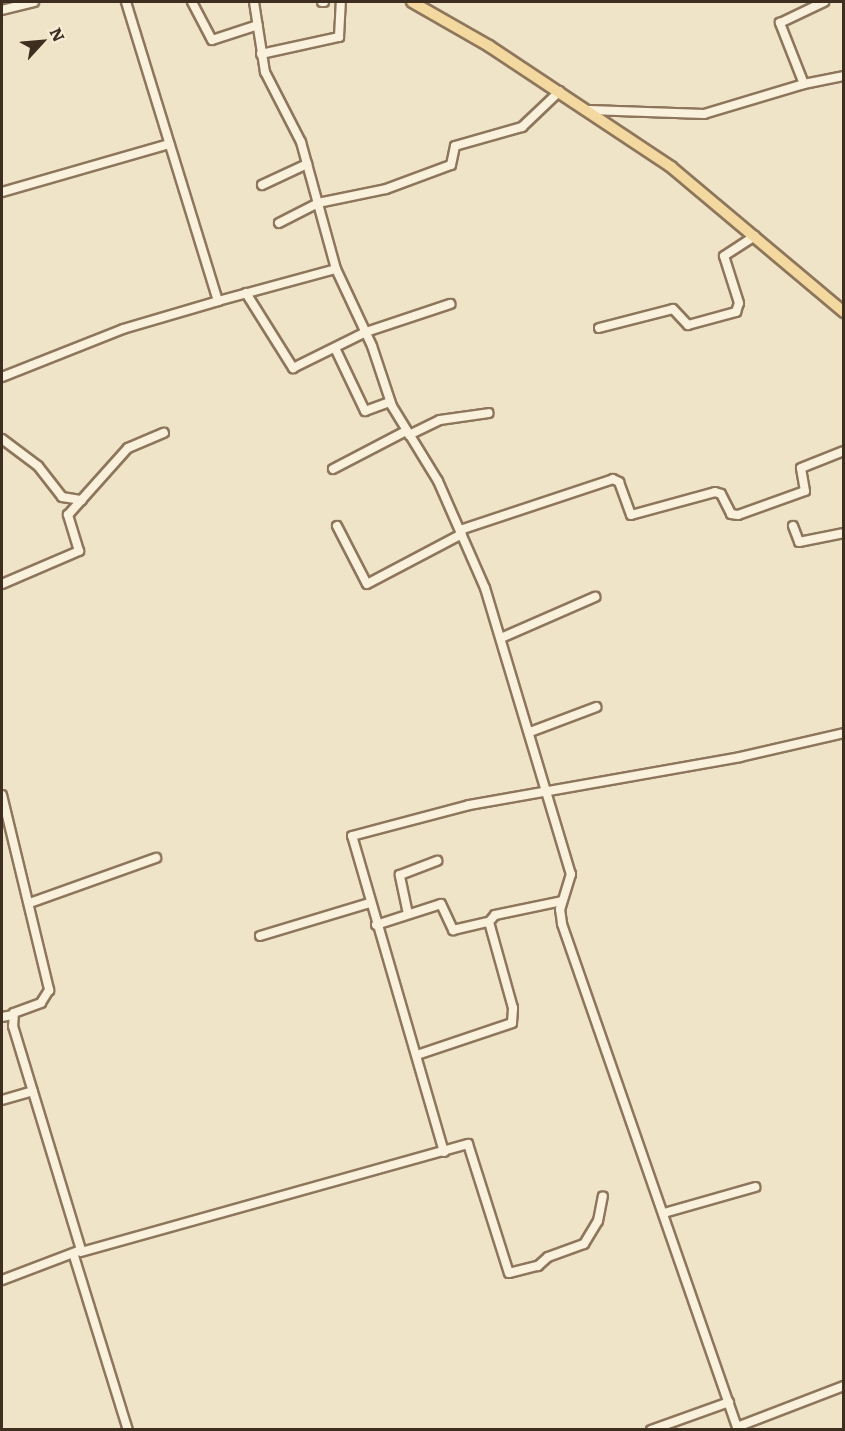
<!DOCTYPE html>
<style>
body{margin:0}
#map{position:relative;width:845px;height:1431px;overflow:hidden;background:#f0e4c8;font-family:Literata,serif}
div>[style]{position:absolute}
.roads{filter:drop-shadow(2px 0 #8d765c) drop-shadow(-2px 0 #8d765c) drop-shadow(0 2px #8d765c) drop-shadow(0 -2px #8d765c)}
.minor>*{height:8px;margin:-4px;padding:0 4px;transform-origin:4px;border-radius:4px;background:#faf1dc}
.major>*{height:10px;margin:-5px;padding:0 5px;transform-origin:5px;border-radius:5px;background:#f3d9a0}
span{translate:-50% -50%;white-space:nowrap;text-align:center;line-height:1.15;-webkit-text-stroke:4.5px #f7eed8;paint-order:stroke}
.frame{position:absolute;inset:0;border:3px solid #3d2e20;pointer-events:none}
.north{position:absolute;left:12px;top:12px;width:60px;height:60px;-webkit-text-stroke:4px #f7eed8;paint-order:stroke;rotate:64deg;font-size:16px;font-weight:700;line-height:24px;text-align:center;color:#3d2e20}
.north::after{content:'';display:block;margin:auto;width:21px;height:27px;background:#3d2e20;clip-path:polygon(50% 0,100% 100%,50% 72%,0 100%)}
</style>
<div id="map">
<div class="roads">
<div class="minor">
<i style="left:192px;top:2px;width:43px;rotate:62.2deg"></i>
<i style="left:212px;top:40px;width:48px;rotate:-18.1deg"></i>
<i style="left:254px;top:2px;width:71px;rotate:81.1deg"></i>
<i style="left:265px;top:72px;width:79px;rotate:62.8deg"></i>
<i style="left:301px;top:142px;width:132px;rotate:74.6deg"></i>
<i style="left:336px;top:269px;width:85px;rotate:64.9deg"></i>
<i style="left:372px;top:346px;width:63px;rotate:71.6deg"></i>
<i style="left:392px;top:406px;width:88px;rotate:58.5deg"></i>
<i style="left:438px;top:481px;width:117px;rotate:66.3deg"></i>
<i style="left:485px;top:588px;width:299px;rotate:73.3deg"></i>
<i style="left:571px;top:874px;width:37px;rotate:107deg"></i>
<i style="left:560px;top:909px;width:15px;rotate:82deg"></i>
<i style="left:562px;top:924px;width:536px;rotate:70.82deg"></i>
<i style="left:322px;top:2px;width:2px"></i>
<i style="left:2px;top:10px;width:33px;rotate:-14deg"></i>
<i style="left:261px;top:54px;width:80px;rotate:-12.3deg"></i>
<i style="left:339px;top:37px;width:35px;rotate:-87deg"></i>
<i style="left:804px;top:84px;width:41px;rotate:-11.3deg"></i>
<i style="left:589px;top:110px;width:115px;rotate:2deg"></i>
<i style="left:704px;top:114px;width:104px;rotate:-16.7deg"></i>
<i style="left:804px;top:84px;width:66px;rotate:-111.5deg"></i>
<i style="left:780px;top:23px;width:49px;rotate:-25.5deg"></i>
<i style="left:262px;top:185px;width:50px;rotate:-25deg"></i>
<i style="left:2px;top:192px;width:174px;rotate:-16deg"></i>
<i style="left:279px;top:223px;width:44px;rotate:-27.1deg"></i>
<i style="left:318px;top:203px;width:69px;rotate:-11.6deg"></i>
<i style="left:386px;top:189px;width:69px;rotate:-20.3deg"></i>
<i style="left:451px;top:165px;width:19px;rotate:-78deg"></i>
<i style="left:455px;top:146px;width:70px;rotate:-15.8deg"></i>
<i style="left:522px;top:127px;width:52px;rotate:-43.5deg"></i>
<i style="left:246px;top:293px;width:89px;rotate:57.9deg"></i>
<i style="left:293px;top:368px;width:81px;rotate:-26.3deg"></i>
<i style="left:366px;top:332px;width:89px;rotate:-18.4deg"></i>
<i style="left:218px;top:301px;width:122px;rotate:-15.2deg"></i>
<i style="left:599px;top:328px;width:76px;rotate:-14.4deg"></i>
<i style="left:673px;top:309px;width:22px;rotate:47deg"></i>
<i style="left:688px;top:325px;width:50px;rotate:-15.2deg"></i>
<i style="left:736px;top:312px;width:9px;rotate:-72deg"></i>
<i style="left:739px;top:303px;width:49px;rotate:-107.7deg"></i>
<i style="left:724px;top:256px;width:37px;rotate:-33deg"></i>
<i style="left:335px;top:348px;width:70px;rotate:64.5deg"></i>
<i style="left:365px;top:411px;width:27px;rotate:-20deg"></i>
<i style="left:2px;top:377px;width:130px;rotate:-21.6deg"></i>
<i style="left:123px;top:329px;width:99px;rotate:-16.4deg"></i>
<i style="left:218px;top:301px;width:313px;rotate:-107.1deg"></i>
<i style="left:409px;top:435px;width:34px;rotate:-26deg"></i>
<i style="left:440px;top:420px;width:49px;rotate:-8.1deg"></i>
<i style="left:2px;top:439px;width:45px;rotate:36.9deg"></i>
<i style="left:38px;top:466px;width:39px;rotate:52deg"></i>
<i style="left:62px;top:497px;width:20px;rotate:9deg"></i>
<i style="left:333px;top:469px;width:82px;rotate:-27.5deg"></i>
<i style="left:337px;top:526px;width:65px;rotate:62.7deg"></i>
<i style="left:367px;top:584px;width:107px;rotate:-27.8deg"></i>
<i style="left:793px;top:526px;width:17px;rotate:69deg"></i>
<i style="left:799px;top:542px;width:46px;rotate:-11.3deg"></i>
<i style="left:460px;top:530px;width:161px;rotate:-18.4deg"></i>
<i style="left:613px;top:479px;width:7px;rotate:27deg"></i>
<i style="left:619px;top:482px;width:35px;rotate:70deg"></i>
<i style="left:631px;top:515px;width:87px;rotate:-15.3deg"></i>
<i style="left:715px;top:492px;width:6px;rotate:18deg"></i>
<i style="left:721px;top:494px;width:22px;rotate:63deg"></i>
<i style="left:731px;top:514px;width:7px;rotate:8deg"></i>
<i style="left:738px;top:515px;width:71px;rotate:-19.7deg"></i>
<i style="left:805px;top:491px;width:23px;rotate:-100deg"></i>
<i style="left:801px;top:468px;width:46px;rotate:-21.6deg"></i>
<i style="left:2px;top:584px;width:84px;rotate:-23.2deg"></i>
<i style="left:79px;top:551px;width:38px;rotate:-107deg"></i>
<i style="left:68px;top:515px;width:90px;rotate:-48.2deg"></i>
<i style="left:128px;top:448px;width:39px;rotate:-23deg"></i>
<i style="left:501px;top:638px;width:103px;rotate:-23.6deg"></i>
<i style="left:530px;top:732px;width:71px;rotate:-20.7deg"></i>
<i style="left:2px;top:795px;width:201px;rotate:76.4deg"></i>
<i style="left:49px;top:990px;width:15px;rotate:122deg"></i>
<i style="left:41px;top:1003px;width:29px;rotate:160deg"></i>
<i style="left:14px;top:1013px;width:13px;rotate:94deg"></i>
<i style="left:13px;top:1026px;width:234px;rotate:73.1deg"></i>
<i style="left:81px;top:1250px;width:85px;rotate:159.2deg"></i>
<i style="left:30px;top:903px;width:134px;rotate:-19.7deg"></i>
<i style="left:408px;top:914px;width:40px;rotate:-102deg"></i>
<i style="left:400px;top:875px;width:40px;rotate:-21deg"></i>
<i style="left:376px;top:925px;width:68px;rotate:-17.9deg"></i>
<i style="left:441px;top:904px;width:29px;rotate:65deg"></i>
<i style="left:453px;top:930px;width:37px;rotate:-13deg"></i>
<i style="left:260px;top:936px;width:114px;rotate:-16.8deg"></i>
<i style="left:2px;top:1017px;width:10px;rotate:-11deg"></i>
<i style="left:417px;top:1055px;width:100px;rotate:-18.6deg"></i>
<i style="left:512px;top:1023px;width:15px;rotate:-86deg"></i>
<i style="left:513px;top:1008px;width:89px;rotate:-105.6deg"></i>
<i style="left:489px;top:922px;width:9px;rotate:-49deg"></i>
<i style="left:495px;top:915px;width:68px;rotate:-11.8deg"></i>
<i style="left:2px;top:1100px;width:32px;rotate:-16deg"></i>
<i style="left:444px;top:1152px;width:329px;rotate:-106.2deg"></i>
<i style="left:352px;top:836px;width:121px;rotate:-14.8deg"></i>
<i style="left:469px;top:805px;width:275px;rotate:-10deg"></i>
<i style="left:740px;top:757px;width:107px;rotate:-13deg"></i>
<i style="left:664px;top:1213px;width:95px;rotate:-15.9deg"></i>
<i style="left:81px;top:1252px;width:402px;rotate:-15.6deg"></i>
<i style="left:468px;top:1144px;width:135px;rotate:72.4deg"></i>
<i style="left:509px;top:1273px;width:30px;rotate:-14deg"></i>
<i style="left:538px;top:1266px;width:13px;rotate:-42deg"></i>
<i style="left:548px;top:1257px;width:38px;rotate:-20deg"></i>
<i style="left:584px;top:1244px;width:27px;rotate:-59deg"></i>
<i style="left:598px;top:1221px;width:25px;rotate:-79deg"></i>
<i style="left:74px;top:1256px;width:182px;rotate:72.8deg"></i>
<i style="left:737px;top:1427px;width:115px;rotate:-21deg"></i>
<i style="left:651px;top:1430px;width:83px;rotate:-19.7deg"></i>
</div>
<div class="major">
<i style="left:412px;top:2px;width:89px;rotate:29.7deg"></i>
<i style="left:489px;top:46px;width:219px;rotate:33.6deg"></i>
<i style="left:671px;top:167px;width:226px;rotate:40deg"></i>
</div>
</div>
<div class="frame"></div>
<div class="north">N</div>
</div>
